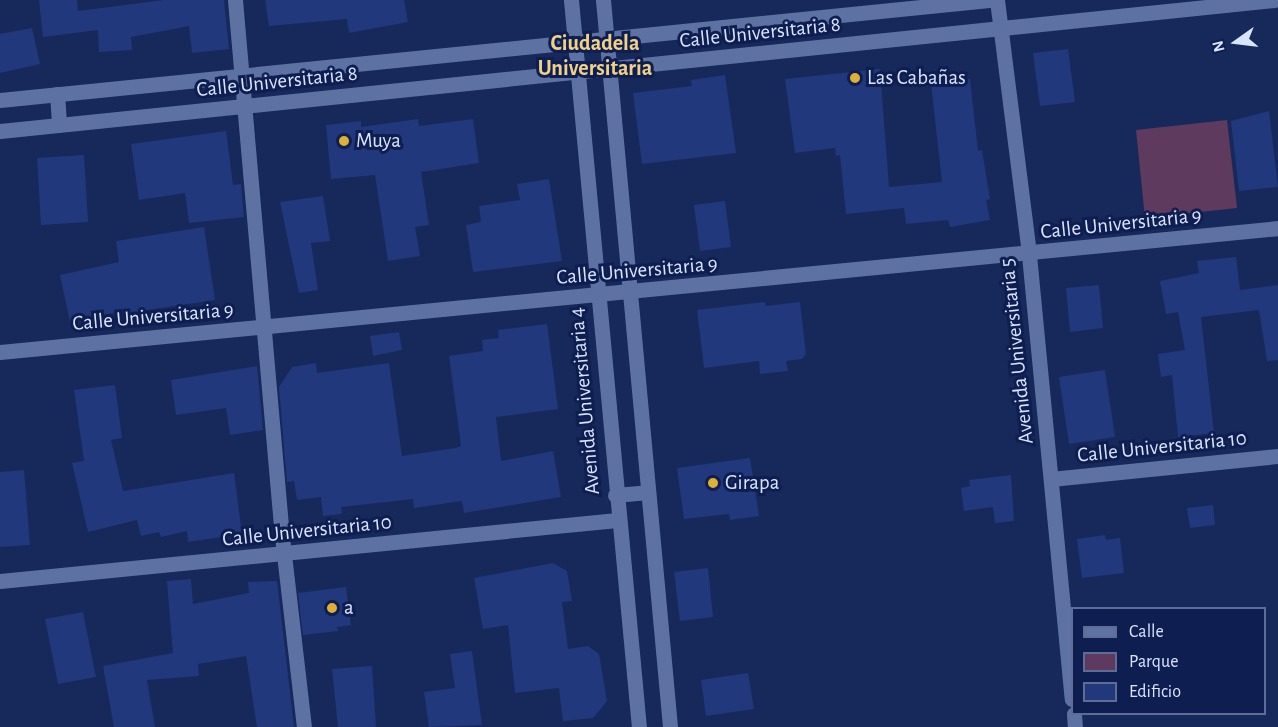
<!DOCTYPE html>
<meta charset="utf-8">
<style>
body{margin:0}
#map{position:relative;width:1278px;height:727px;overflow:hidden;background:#17285b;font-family:"Alegreya Sans",sans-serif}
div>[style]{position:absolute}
.green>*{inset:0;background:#5f3a5f}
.building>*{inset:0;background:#22387d}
.minor>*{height:15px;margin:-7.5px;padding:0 7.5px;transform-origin:7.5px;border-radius:7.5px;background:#5d72a3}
.dots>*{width:16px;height:16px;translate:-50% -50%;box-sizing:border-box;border:3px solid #0e1e50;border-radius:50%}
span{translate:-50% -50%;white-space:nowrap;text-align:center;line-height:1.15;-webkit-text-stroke:6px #0e1e50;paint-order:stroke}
.street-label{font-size:21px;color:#d9e4fe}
.poi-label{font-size:21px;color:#d9e4fe}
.left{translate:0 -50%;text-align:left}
.neighbourhood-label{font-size:22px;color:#f2d187;font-weight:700}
.legend{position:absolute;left:1071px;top:607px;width:195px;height:108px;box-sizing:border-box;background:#0e1e50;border:2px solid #5f6d96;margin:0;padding:8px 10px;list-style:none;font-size:18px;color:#d9e4fe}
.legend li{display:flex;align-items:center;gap:12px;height:30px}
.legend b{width:30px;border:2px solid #5f6d96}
.north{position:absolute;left:1206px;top:12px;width:60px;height:60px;-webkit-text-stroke:4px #0e1e50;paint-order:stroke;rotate:256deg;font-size:16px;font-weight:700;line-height:24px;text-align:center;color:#d9e4fe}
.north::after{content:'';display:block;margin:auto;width:21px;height:27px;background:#d9e4fe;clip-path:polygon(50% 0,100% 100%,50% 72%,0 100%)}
</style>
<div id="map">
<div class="green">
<i style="clip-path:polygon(1227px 120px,1237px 208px,1145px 218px,1136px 130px)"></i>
</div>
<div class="building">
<i style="clip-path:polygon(39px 0,77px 0,78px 11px,164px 0,224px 0,229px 49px,192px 53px,189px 26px,131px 37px,132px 50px,99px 52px,98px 30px,43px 37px)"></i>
<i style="clip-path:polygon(265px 0,404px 0,408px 22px,349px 33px,347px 19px,269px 26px)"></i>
<i style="clip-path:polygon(32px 28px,40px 64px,0 73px,0 34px)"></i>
<i style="clip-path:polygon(1068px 49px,1075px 102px,1040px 106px,1033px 53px)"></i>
<i style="clip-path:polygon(880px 69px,889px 187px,942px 182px,931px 83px,970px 79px,978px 151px,982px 150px,990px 199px,986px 200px,990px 220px,950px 227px,948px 220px,906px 224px,904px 208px,846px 214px,840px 155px,836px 156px,835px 148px,795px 153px,785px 79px)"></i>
<i style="clip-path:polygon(725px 75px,736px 153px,642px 164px,633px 93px,692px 86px,691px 80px)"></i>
<i style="clip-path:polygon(1269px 111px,1278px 187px,1239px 191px,1231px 121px)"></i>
<i style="clip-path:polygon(418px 119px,419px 126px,473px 119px,479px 163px,421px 172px,429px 225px,415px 227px,420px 256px,388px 261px,375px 175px,331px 179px,326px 125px,361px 121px,361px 127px)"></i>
<i style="clip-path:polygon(226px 131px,233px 185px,241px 184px,244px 217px,189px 223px,185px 193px,139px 200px,131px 144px)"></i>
<i style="clip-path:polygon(84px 155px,88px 222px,41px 225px,37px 158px)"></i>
<i style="clip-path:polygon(549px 179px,562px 261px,473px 272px,466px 225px,481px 222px,479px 206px,520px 200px,517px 184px)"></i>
<i style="clip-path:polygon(323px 196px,330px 241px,311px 243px,318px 290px,299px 293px,280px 202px)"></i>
<i style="clip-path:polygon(725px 201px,731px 247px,700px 251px,694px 205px)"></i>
<i style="clip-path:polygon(204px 227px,215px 300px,127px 313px,127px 310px,70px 322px,60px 275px,119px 262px,116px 241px)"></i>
<i style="clip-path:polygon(1236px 257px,1240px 290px,1278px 285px,1278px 360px,1267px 361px,1259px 310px,1201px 317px,1214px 433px,1178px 437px,1172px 375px,1161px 377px,1158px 354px,1185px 350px,1178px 312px,1166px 314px,1160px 281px,1199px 273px,1197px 261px)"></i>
<i style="clip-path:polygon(1099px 285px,1103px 328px,1070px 332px,1066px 288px)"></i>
<i style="clip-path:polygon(765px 302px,766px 306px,800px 302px,806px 354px,802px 359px,786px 361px,788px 371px,760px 374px,759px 361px,704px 368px,697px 310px)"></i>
<i style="clip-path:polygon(547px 324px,558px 409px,496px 417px,501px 461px,553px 451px,561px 497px,464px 513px,462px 501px,414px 508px,413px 499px,341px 507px,342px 514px,323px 516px,321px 497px,297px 500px,294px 481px,287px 482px,279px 387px,292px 367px,316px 363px,317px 373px,389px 363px,402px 456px,456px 448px,461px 446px,449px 356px,483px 351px,482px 340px,499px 338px,498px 330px)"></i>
<i style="clip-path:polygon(399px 332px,402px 350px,373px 356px,370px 336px)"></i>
<i style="clip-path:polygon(257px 366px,263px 430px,230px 435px,226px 408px,176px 415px,171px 380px)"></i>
<i style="clip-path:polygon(1105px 370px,1115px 437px,1069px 444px,1059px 377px)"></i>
<i style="clip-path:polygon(115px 385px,122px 438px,111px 440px,123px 491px,234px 473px,242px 534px,188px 542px,187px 531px,161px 537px,159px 532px,141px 536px,137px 520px,88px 532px,72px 463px,84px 461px,74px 390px)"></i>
<i style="clip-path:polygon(750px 458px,759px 516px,730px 520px,729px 514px,684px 519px,677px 468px)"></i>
<i style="clip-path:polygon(24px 470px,30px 545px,0 547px,0 472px)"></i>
<i style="clip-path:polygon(1011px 475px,1014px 521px,995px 523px,993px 507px,964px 511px,961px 488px,970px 486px,969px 480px)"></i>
<i style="clip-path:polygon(1213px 505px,1215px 525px,1190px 528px,1187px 508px)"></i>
<i style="clip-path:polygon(1105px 535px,1106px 540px,1120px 538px,1124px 573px,1082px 578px,1077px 539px)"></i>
<i style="clip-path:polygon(553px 563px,567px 571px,572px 601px,562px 602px,568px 649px,588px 646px,599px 654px,607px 701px,593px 718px,563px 721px,559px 688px,515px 693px,508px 625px,483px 629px,474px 578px)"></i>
<i style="clip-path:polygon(708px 568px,713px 617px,680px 621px,674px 572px)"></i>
<i style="clip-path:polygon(191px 579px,193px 604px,249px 593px,248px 582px,277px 581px,294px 727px,257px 727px,246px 656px,198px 664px,199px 676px,147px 680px,155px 727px,114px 727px,103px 666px,173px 653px,167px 581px)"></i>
<i style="clip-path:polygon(346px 587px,351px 625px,337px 627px,338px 631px,303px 635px,298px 593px)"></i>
<i style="clip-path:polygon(83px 612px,96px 677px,58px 684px,45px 619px)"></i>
<i style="clip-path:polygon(472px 651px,482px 725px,429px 727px,424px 692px,455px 688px,450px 654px)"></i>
<i style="clip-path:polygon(372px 666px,376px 727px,338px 727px,332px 669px)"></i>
<i style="clip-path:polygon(748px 673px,754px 709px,706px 716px,701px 680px)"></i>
</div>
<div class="minor">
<i style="left:235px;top:0;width:539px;rotate:85deg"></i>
<i style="left:282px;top:537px;width:191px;rotate:83.4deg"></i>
<i style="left:571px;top:0;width:730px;rotate:84.66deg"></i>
<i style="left:603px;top:0;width:730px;rotate:84.73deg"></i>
<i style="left:997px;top:0;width:257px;rotate:82.8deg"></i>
<i style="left:1029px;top:255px;width:446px;rotate:84.5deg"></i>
<i style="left:57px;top:94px;width:31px;rotate:86deg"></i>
<i style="left:0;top:100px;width:994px;rotate:-5.77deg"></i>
<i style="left:0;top:131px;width:1281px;rotate:-5.87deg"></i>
<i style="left:0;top:352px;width:1284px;rotate:-5.54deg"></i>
<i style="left:1051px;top:479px;width:228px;rotate:-5.8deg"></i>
<i style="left:615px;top:495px;width:33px;rotate:-5deg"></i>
<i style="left:0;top:581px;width:620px;rotate:-5.65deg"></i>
<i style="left:1074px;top:714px;width:13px;rotate:86deg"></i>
</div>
<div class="dots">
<i style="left:855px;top:78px;background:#dfb034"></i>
<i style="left:344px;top:141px;background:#dfb034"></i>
<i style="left:713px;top:483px;background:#dfb034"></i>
<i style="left:332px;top:608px;background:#dfb034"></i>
</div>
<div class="street-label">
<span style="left:760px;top:33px;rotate:-6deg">Calle Universitaria 8</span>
<span style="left:277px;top:82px;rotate:-6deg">Calle Universitaria 8</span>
<span style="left:1121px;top:224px;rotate:-6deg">Calle Universitaria 9</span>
<span style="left:637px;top:271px;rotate:-5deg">Calle Universitaria 9</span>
<span style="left:153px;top:317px;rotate:-5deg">Calle Universitaria 9</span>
<span style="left:1017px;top:351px;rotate:-96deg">Avenida Universitaria 5</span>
<span style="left:585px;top:401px;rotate:-95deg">Avenida Universitaria 4</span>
<span style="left:1162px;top:447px;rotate:-6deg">Calle Universitaria 10</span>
<span style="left:307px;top:531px;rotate:-6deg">Calle Universitaria 10</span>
</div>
<div class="poi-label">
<span class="left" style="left:867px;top:78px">Las Cabañas</span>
<span class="left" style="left:356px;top:141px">Muya</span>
<span class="left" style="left:725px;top:483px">Girapa</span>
<span class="left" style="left:344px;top:608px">a</span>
</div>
<div class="neighbourhood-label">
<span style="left:595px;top:56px">Ciudadela<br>Universitaria</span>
</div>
<ul class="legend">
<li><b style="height:8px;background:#5d72a3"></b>Calle</li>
<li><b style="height:16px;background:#5f3a5f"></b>Parque</li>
<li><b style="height:16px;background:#22387d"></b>Edificio</li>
</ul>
<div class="north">N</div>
</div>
